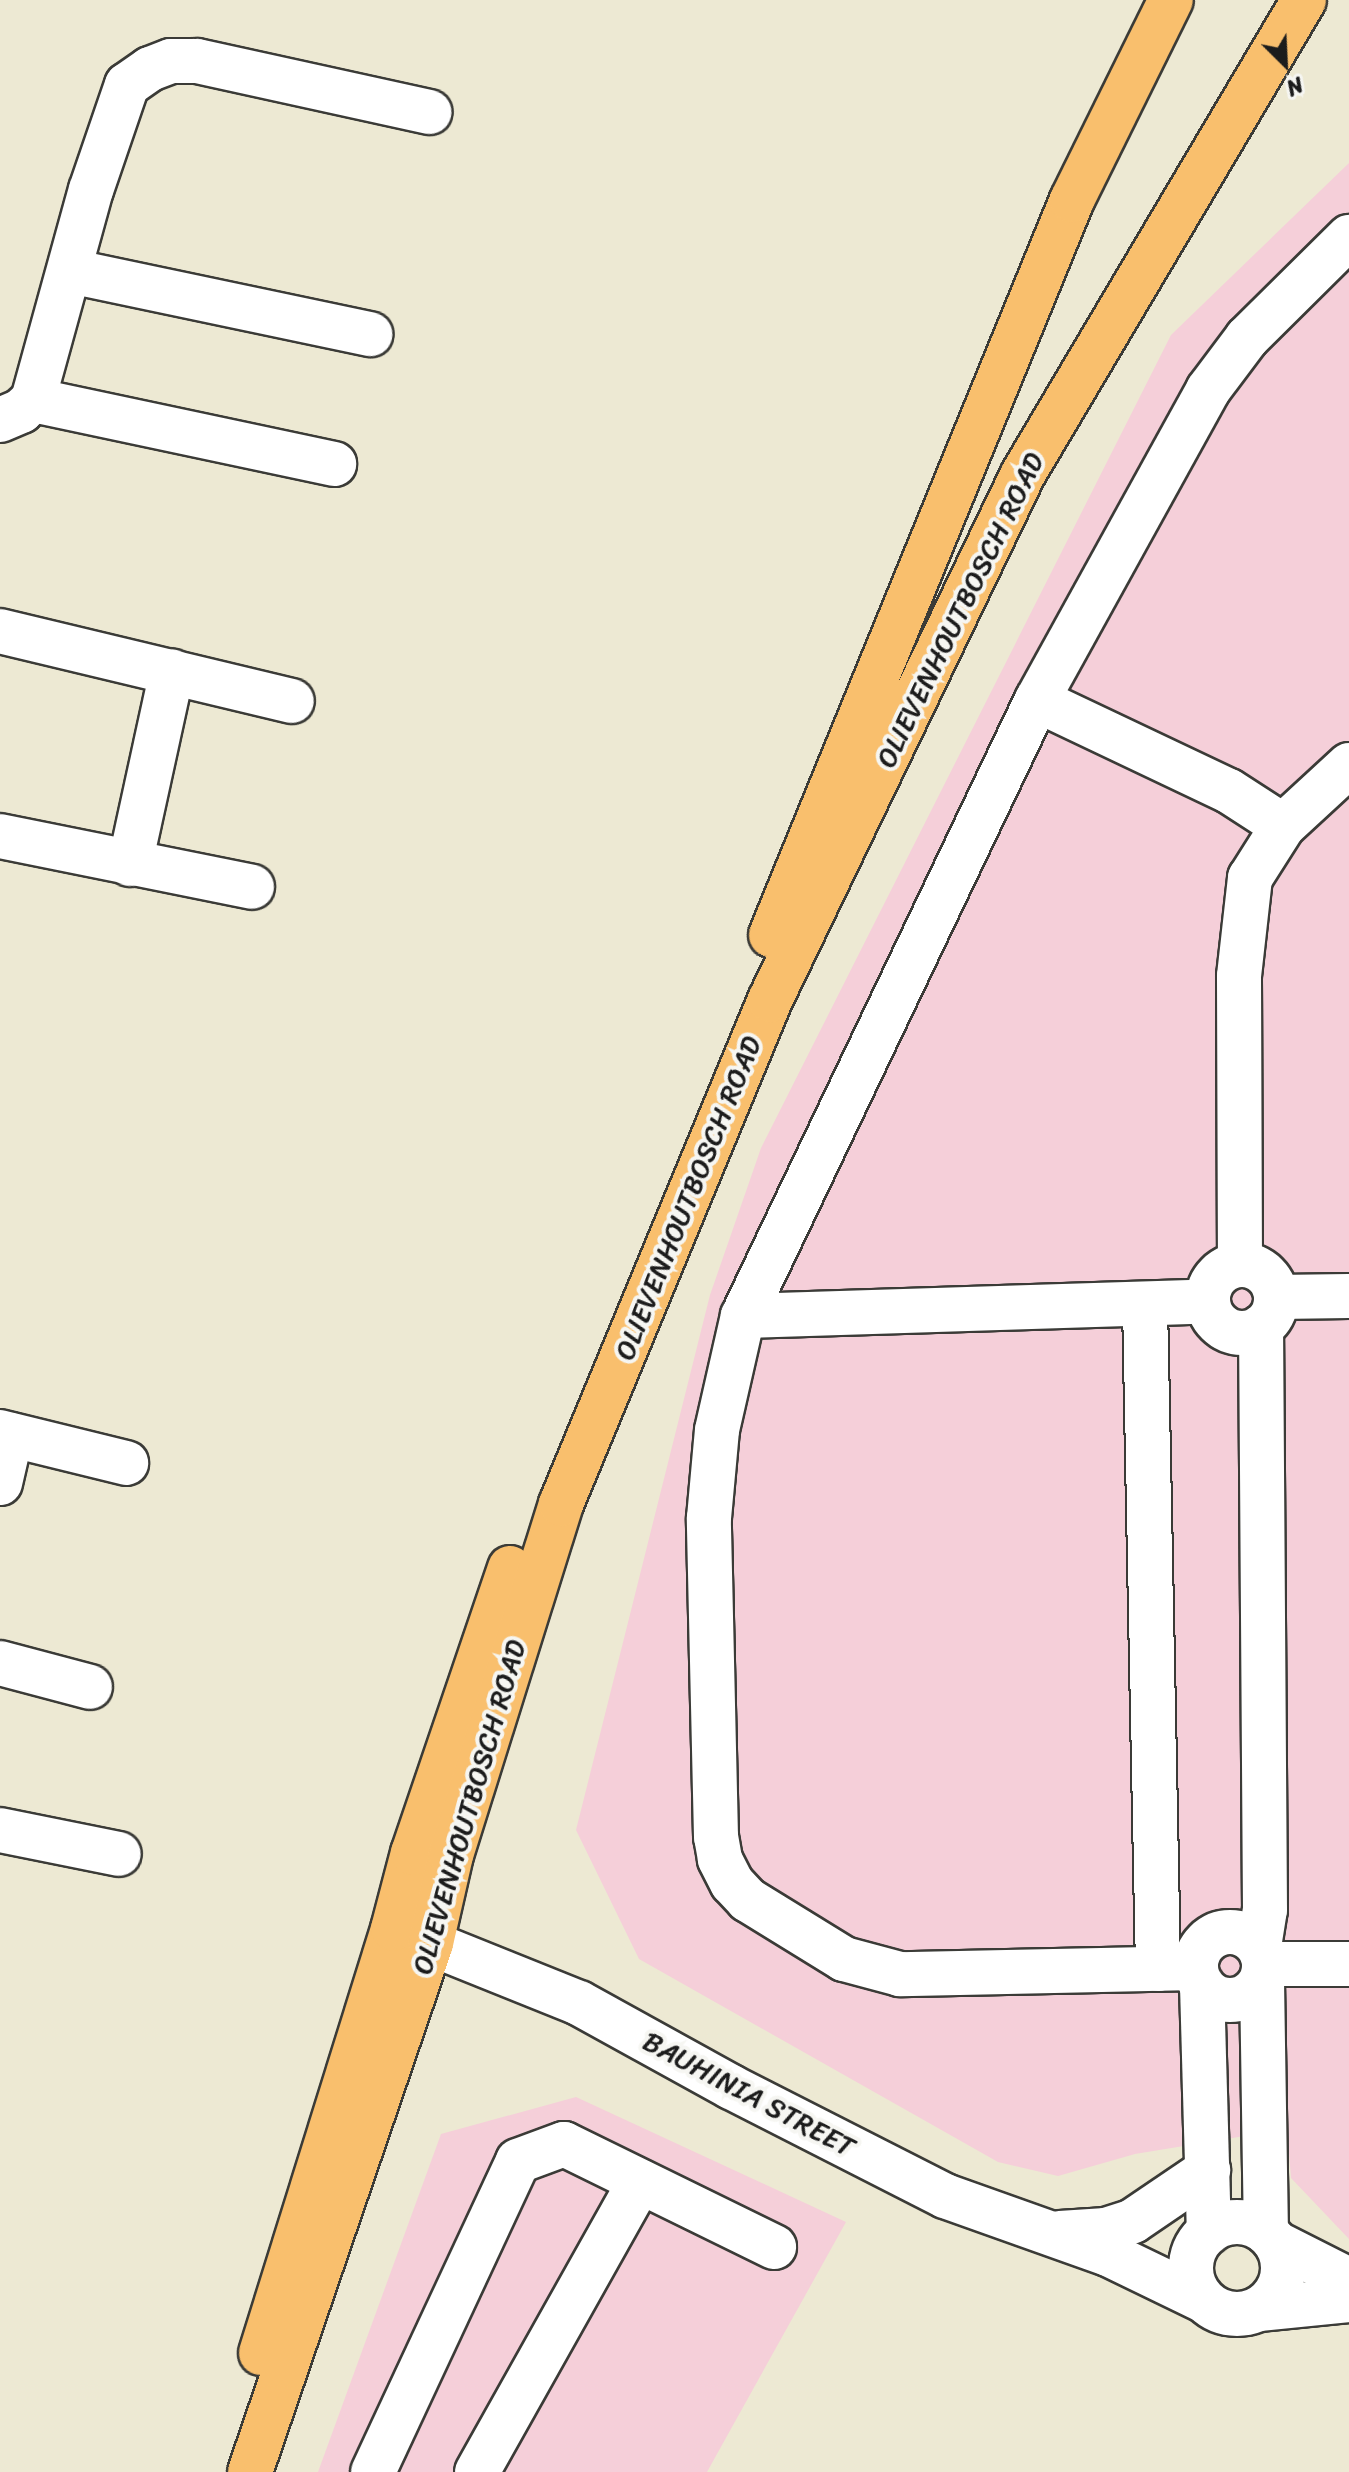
<!DOCTYPE html>
<style>
body{margin:0}
#map{position:relative;width:1349px;height:2472px;overflow:hidden;background:#ede9d3;font-family:Sriracha,sans-serif}
div>[style]{position:absolute}
.built>*{inset:0;background:#f5cfd9}
.roads{filter:drop-shadow(2px 0 #3b3b37) drop-shadow(-2px 0 #3b3b37) drop-shadow(0 2px #3b3b37) drop-shadow(0 -2px #3b3b37)}
.minor>*{height:44px;margin:-22px;padding:0 22px;transform-origin:22px;border-radius:22px;background:#fff}
.minor>.ring{margin:-22px;padding:0;box-sizing:content-box;background:none;border:44px solid #fff;border-radius:50%}
.major>*{height:44px;margin:-22px;padding:0 22px;transform-origin:22px;border-radius:22px;background:#f9bf6d}
span{translate:-50% -50%;white-space:nowrap;text-align:center;line-height:1.15;-webkit-text-stroke:8px #f6f6f2;paint-order:stroke}
.street-label{font-size:28px;color:#1c1c1c}
.north{position:absolute;left:1245px;top:24px;width:80px;height:80px;-webkit-text-stroke:6px #f6f6f2;paint-order:stroke;rotate:156deg;font-size:22px;font-weight:700;line-height:32px;text-align:center;color:#1c1c1c}
.north::after{content:'';display:block;margin:auto;width:28px;height:36px;background:#1c1c1c;clip-path:polygon(50% 0,100% 100%,50% 72%,0 100%)}
</style>
<div id="map">
<div class="built">
<i style="clip-path:polygon(1349px 163px,1349px 2239px,1291px 2178px,1287px 2129px,1135px 2154px,1058px 2176px,998px 2162px,639px 1959px,576px 1830px,710px 1295px,761px 1148px,1171px 335px)"></i>
<i style="clip-path:polygon(576px 2097px,846px 2222px,707px 2472px,318px 2472px,441px 2134px)"></i>
</div>
<div class="roads">
<div class="minor">
<i style="left:70px;top:271px;width:307px;rotate:11.9deg"></i>
<i style="left:33px;top:400px;width:308px;rotate:12deg"></i>
<i style="left:0;top:420px;width:23px;rotate:-23deg"></i>
<i style="left:21px;top:411px;width:16px;rotate:-43deg"></i>
<i style="left:33px;top:400px;width:218px;rotate:-74.6deg"></i>
<i style="left:91px;top:190px;width:111px;rotate:-71.1deg"></i>
<i style="left:127px;top:85px;width:28px;rotate:-35deg"></i>
<i style="left:150px;top:69px;width:22px;rotate:-21deg"></i>
<i style="left:171px;top:61px;width:26px"></i>
<i style="left:197px;top:61px;width:238px;rotate:12.4deg"></i>
<i style="left:0;top:631px;width:300px;rotate:13.5deg"></i>
<i style="left:1037px;top:700px;width:212px;rotate:25.4deg"></i>
<i style="left:1229px;top:791px;width:64px;rotate:32.9deg"></i>
<i style="left:0;top:836px;width:257px;rotate:11.4deg"></i>
<i style="left:130px;top:864px;width:197px;rotate:-77.7deg"></i>
<i style="left:1240px;top:1265px;width:289px;rotate:-90.2deg"></i>
<i style="left:1239px;top:976px;width:99px;rotate:-83.6deg"></i>
<i style="left:1250px;top:878px;width:62px;rotate:-57.6deg"></i>
<i style="left:1283px;top:826px;width:90px;rotate:-42.7deg"></i>
<i class="ring" style="left:1208px;top:1265px;width:24px;height:24px"></i>
<i style="left:1277px;top:1297px;width:72px;rotate:-0.8deg"></i>
<i style="left:1145px;top:1304px;width:665px;rotate:88.88deg"></i>
<i style="left:743px;top:1316px;width:465px;rotate:-1.8deg"></i>
<i style="left:0;top:1432px;width:130px;rotate:13.8deg"></i>
<i style="left:0;top:1483px;width:49px;rotate:-77.1deg"></i>
<i style="left:0;top:1663px;width:93px;rotate:14.9deg"></i>
<i style="left:0;top:1830px;width:121px;rotate:11.4deg"></i>
<i style="left:395px;top:1929px;width:198px;rotate:21.9deg"></i>
<i style="left:579px;top:2003px;width:174px;rotate:28.9deg"></i>
<i style="left:731px;top:2087px;width:240px;rotate:27deg"></i>
<i style="left:945px;top:2196px;width:173px;rotate:19.6deg"></i>
<i style="left:1108px;top:2254px;width:106px;rotate:25.8deg"></i>
<i class="ring" style="left:1196px;top:1932px;width:24px;height:24px"></i>
<i style="left:1259px;top:1947px;width:37px;rotate:-81deg"></i>
<i style="left:1265px;top:1910px;width:583px;rotate:-90.39deg"></i>
<i style="left:1265px;top:1964px;width:84px"></i>
<i style="left:1196px;top:1968px;width:296px;rotate:178.8deg"></i>
<i style="left:900px;top:1974px;width:58px;rotate:-165deg"></i>
<i style="left:844px;top:1959px;width:113px;rotate:-148.4deg"></i>
<i style="left:748px;top:1900px;width:23px;rotate:-133deg"></i>
<i style="left:732px;top:1883px;width:27px;rotate:-117deg"></i>
<i style="left:720px;top:1859px;width:22px;rotate:-100deg"></i>
<i style="left:716px;top:1837px;width:319px;rotate:-91.3deg"></i>
<i style="left:709px;top:1518px;width:88px;rotate:-84.8deg"></i>
<i style="left:717px;top:1430px;width:117px;rotate:-77.2deg"></i>
<i style="left:743px;top:1316px;width:683px;rotate:-64.49deg"></i>
<i style="left:1037px;top:700px;width:354px;rotate:-61.1deg"></i>
<i style="left:1208px;top:390px;width:65px;rotate:-53.1deg"></i>
<i style="left:1247px;top:338px;width:144px;rotate:-44.7deg"></i>
<i style="left:1262px;top:1981px;width:251px;rotate:89.1deg"></i>
<i style="left:1202px;top:1985px;width:247px;rotate:88.4deg"></i>
<i class="ring" style="left:1191px;top:2222px;width:48px;height:48px"></i>
<i style="left:1060px;top:2233px;width:46px;rotate:-3.7deg"></i>
<i style="left:1106px;top:2230px;width:28px;rotate:-18deg"></i>
<i style="left:1133px;top:2221px;width:91px;rotate:-34.2deg"></i>
<i style="left:1276px;top:2243px;width:82px;rotate:26.9deg"></i>
<i style="left:1259px;top:2309px;width:90px;rotate:-5.7deg"></i>
<i style="left:373px;top:2472px;width:343px;rotate:-65deg"></i>
<i style="left:518px;top:2161px;width:49px;rotate:-20.3deg"></i>
<i style="left:564px;top:2144px;width:234px;rotate:26.1deg"></i>
<i style="left:477px;top:2472px;width:333px;rotate:-60.7deg"></i>
</div>
<div class="major">
<i style="left:771px;top:935px;width:794px;rotate:-67.73deg"></i>
<i style="left:1072px;top:200px;width:223px;rotate:-63.7deg"></i>
<i style="left:261px;top:2353px;width:444px;rotate:-72.7deg"></i>
<i style="left:393px;top:1929px;width:79px;rotate:-75.3deg"></i>
<i style="left:413px;top:1853px;width:301px;rotate:-71.2deg"></i>
<i style="left:250px;top:2472px;width:559px;rotate:-71.11deg"></i>
<i style="left:431px;top:1943px;width:90px;rotate:-77.2deg"></i>
<i style="left:451px;top:1855px;width:368px;rotate:-72.6deg"></i>
<i style="left:561px;top:1504px;width:546px;rotate:-67.48deg"></i>
<i style="left:770px;top:1000px;width:584px;rotate:-64.31deg"></i>
<i style="left:1023px;top:474px;width:551px;rotate:-59.34deg"></i>
</div>
</div>
<div class="street-label">
<span style="left:960px;top:610px;rotate:-64deg">OLIEVENHOUTBOSCH ROAD</span>
<span style="left:688px;top:1198px;rotate:-68deg">OLIEVENHOUTBOSCH ROAD</span>
<span style="left:469px;top:1807px;rotate:-74deg">OLIEVENHOUTBOSCH ROAD</span>
<span style="left:749px;top:2094px;rotate:28deg">BAUHINIA STREET</span>
</div>
<div class="north">N</div>
</div>
